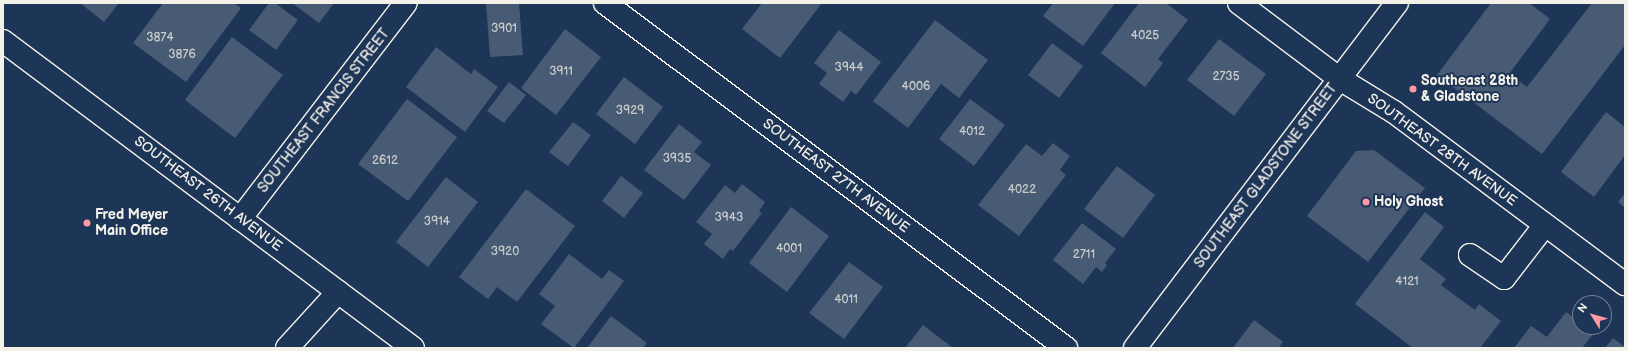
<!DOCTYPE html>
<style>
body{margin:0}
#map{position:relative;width:1628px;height:351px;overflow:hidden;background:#1d3557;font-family:"Balsamiq Sans",sans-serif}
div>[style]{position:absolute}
.building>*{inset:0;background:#485b74}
.roads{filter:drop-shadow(1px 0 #f4f1e8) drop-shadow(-1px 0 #f4f1e8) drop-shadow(0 1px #f4f1e8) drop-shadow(0 -1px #f4f1e8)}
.minor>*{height:22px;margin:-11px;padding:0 11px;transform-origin:11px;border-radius:11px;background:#1d3557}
.dots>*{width:11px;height:11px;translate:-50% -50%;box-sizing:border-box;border:2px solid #1d3557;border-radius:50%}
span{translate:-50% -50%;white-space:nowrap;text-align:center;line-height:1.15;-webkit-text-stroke:4px #1d3557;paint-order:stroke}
.number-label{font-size:12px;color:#c9cccb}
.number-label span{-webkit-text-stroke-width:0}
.poi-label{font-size:14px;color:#f4f1e8;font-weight:700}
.left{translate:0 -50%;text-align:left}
.street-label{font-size:14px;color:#f4f1e8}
.frame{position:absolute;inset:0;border:4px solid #f4f1e8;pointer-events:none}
.north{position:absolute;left:1572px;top:295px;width:40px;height:40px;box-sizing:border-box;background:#1d3557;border:1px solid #738091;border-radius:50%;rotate:307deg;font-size:11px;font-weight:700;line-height:16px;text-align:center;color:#f4f1e8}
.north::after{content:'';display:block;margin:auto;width:14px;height:18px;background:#ff9aa2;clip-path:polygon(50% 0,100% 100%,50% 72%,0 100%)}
</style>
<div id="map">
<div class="building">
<i style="clip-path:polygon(80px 3px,119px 3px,104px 22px)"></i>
<i style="clip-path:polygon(163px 3px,234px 3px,241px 8px,186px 82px,133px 43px)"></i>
<i style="clip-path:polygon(269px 3px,275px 3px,298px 20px,276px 50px,249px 30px)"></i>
<i style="clip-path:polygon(292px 3px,334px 3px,319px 23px)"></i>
<i style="clip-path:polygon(486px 3px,519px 3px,523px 55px,490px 57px)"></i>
<i style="clip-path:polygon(762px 3px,822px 3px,780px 58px,742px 29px)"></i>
<i style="clip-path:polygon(1053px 3px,1115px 3px,1083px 46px,1043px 16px)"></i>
<i style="clip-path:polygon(1139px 3px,1166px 3px,1188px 20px,1158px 59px,1163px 63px,1145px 87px,1101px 53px)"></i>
<i style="clip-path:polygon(1491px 3px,1529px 3px,1550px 19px,1509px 74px,1527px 87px,1592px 3px,1625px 3px,1625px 45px,1542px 154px,1437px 75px)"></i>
<i style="clip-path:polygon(935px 20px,988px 60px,959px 98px,941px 84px,908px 128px,873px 101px)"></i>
<i style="clip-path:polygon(565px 29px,601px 57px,556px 115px,521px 88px)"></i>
<i style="clip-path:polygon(839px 30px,881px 62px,856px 95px,851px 91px,843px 102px,819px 84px,827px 73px,814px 63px)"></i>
<i style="clip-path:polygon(232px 37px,283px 75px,235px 138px,185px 100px)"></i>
<i style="clip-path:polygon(1219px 39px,1266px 74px,1234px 116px,1187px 80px)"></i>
<i style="clip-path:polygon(1052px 43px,1083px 66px,1059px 98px,1028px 75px)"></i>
<i style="clip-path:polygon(436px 47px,471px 74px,474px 69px,498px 87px,465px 132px,406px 87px)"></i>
<i style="clip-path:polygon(624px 77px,663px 107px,635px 144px,596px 114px)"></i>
<i style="clip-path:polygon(509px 82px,526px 95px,504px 123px,487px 111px)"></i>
<i style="clip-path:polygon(407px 99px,457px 137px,408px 201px,358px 164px)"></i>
<i style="clip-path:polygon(970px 99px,1005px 125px,974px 166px,939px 139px)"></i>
<i style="clip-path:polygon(1606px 112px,1625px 127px,1625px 155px,1594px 197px,1561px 172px)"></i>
<i style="clip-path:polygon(573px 122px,591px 135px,568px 166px,549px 152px)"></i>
<i style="clip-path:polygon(679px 124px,702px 142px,694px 152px,711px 165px,684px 200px,644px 170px)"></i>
<i style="clip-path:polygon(1053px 143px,1070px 156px,1060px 170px,1066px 175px,1019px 236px,978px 205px,1026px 144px,1042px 156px)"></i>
<i style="clip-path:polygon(1374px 150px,1425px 188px,1368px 262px,1307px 216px,1356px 151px)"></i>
<i style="clip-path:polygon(1117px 166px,1155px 195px,1123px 238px,1084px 209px)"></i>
<i style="clip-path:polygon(621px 176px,643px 193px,624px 218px,602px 201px)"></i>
<i style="clip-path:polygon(446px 177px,478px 202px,428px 267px,396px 242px)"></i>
<i style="clip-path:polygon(742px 184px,765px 202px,759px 211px,762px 213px,733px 251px,730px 249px,723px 259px,704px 244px,712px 234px,696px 222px,725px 185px,735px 193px)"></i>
<i style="clip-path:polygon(526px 189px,575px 226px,517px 302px,497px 287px,488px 299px,459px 277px)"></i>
<i style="clip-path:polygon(1625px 193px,1625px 208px,1618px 202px)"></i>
<i style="clip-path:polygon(791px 207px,829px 236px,787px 292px,749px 263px)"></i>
<i style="clip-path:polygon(1425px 212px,1444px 227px,1420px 259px,1446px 279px,1441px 285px,1475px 310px,1479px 304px,1501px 321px,1480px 348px,1413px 348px,1355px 304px)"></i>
<i style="clip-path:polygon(1082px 223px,1116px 249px,1105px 263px,1107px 265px,1102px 272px,1096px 267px,1083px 284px,1053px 260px)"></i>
<i style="clip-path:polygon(569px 254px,602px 279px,609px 270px,624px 281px,574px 348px,541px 324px,555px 306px,539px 294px)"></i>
<i style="clip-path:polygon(849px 262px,883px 287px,844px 339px,809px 313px)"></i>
<i style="clip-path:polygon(1566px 312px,1580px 322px,1580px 327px,1586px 327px,1594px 333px,1582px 348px,1514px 348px,1531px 326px,1547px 337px)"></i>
<i style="clip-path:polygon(611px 316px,647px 343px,643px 348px,587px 348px)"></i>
<i style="clip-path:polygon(1254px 320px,1283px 342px,1278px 348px,1233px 348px)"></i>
<i style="clip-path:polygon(923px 325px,953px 348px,905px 348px)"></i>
<i style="clip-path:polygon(1613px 338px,1625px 347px,1625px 348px,1605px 348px)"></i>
</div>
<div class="roads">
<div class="minor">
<i style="left:605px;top:3px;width:576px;rotate:36.81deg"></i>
<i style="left:1239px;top:3px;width:126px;rotate:37deg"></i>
<i style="left:1340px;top:79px;width:63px;rotate:31.4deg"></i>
<i style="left:1394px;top:112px;width:288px;rotate:36.7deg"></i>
<i style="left:3px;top:41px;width:512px;rotate:36.83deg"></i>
<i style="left:240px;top:219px;width:272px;rotate:-52.5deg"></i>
<i style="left:1470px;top:255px;width:41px;rotate:34.1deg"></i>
<i style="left:1504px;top:278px;width:67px;rotate:-52.3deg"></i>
<i style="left:287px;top:348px;width:76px;rotate:-47.7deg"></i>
<i style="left:1135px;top:348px;width:433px;rotate:-52.8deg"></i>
</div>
</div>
<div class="dots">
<i style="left:1413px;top:89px;background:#ff9aa2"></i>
<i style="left:1366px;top:202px;background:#ff9aa2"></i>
<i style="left:87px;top:223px;background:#ff9aa2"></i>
</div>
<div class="number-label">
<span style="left:504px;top:29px">3901</span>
<span style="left:1145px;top:36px">4025</span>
<span style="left:160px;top:38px">3874</span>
<span style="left:182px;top:55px">3876</span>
<span style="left:849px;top:68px">3944</span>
<span style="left:561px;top:72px">3911</span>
<span style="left:1226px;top:77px">2735</span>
<span style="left:916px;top:87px">4006</span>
<span style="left:630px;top:111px">3929</span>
<span style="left:972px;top:132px">4012</span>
<span style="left:677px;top:159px">3935</span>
<span style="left:385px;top:161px">2612</span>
<span style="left:1022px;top:190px">4022</span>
<span style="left:729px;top:218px">3943</span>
<span style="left:437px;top:222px">3914</span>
<span style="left:789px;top:249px">4001</span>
<span style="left:505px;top:252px">3920</span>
<span style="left:1084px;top:255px">2711</span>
<span style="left:1407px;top:282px">4121</span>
<span style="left:846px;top:300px">4011</span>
</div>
<div class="poi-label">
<span class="left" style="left:1421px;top:89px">Southeast 28th<br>&amp; Gladstone</span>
<span class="left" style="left:1374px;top:202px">Holy Ghost</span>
<span class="left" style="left:95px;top:223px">Fred Meyer<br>Main Office</span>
</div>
<div class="street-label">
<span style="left:324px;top:111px;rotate:-52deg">SOUTHEAST FRANCIS STREET</span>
<span style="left:1442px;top:150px;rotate:36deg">SOUTHEAST 28TH AVENUE</span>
<span style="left:836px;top:176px;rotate:37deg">SOUTHEAST 27TH AVENUE</span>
<span style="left:1266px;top:176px;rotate:-53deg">SOUTHEAST GLADSTONE STREET</span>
<span style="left:208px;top:194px;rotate:37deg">SOUTHEAST 26TH AVENUE</span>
</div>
<div class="frame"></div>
<div class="north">N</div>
</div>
